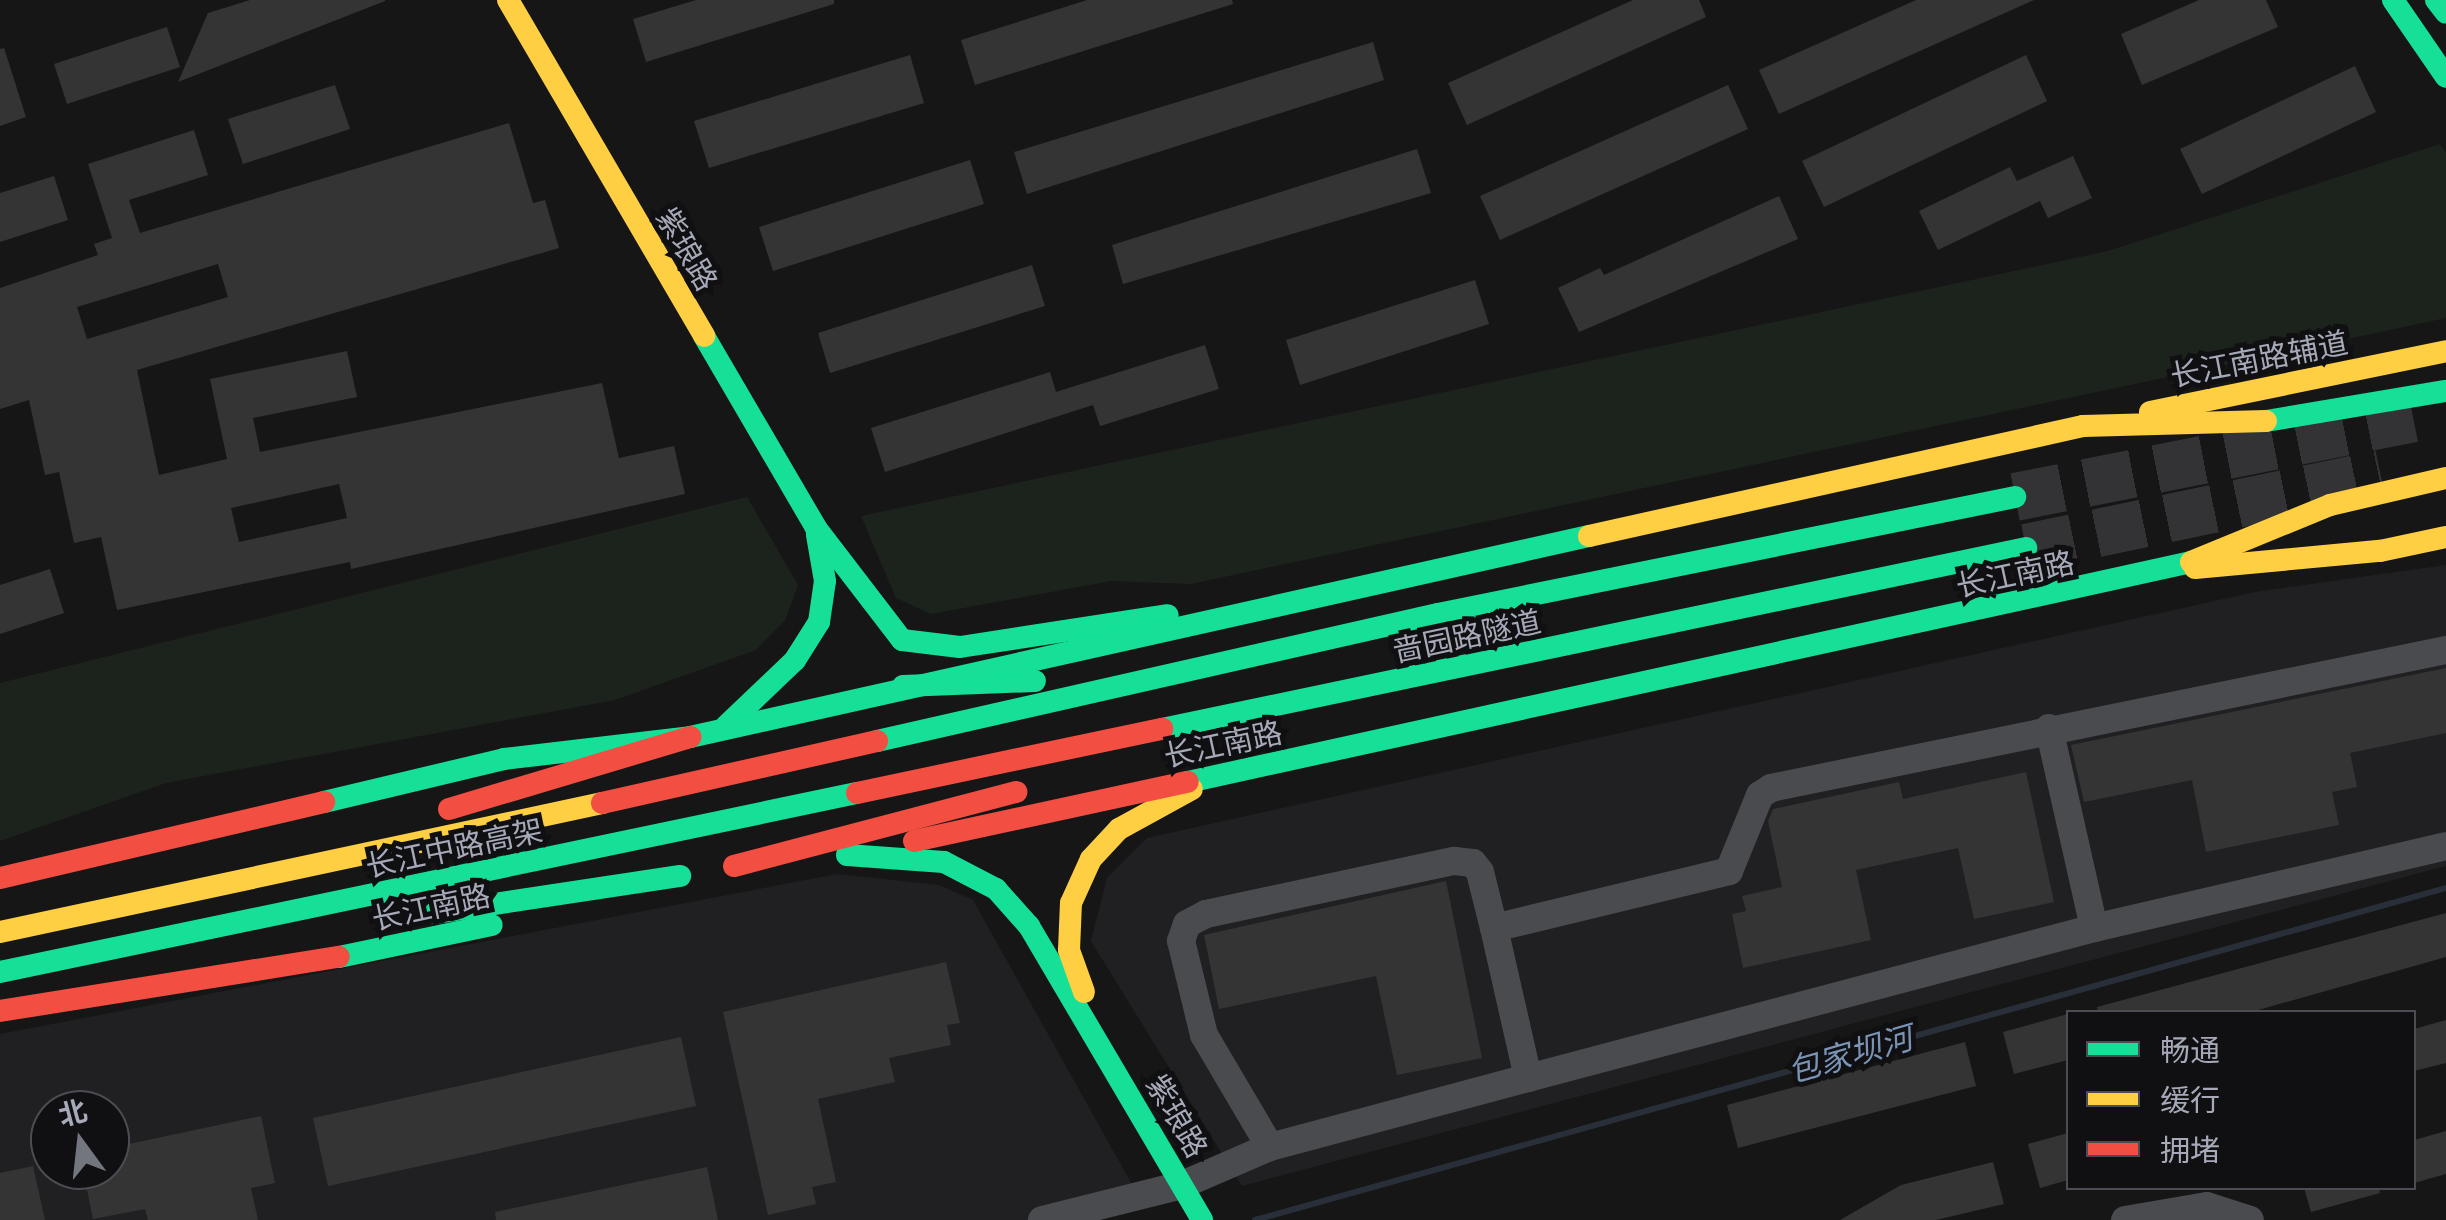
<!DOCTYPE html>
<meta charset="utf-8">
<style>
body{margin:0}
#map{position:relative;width:2446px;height:1220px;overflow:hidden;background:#161616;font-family:"Titillium Web","Noto Sans SC",sans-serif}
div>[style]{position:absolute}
.built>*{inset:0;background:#202022}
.green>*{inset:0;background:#1c231d}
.stream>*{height:6px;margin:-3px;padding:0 3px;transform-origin:3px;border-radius:3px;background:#282f38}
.building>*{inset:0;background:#343435}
.highway-tunnel>*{height:48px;margin-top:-24px;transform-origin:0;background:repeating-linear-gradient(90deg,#333336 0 48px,transparent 0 72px)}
.street>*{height:28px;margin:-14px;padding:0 14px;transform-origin:14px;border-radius:14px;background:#4a4b4f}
.fast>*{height:22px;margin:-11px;padding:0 11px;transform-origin:11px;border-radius:11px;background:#16e098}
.slow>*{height:22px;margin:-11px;padding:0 11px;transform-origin:11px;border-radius:11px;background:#ffcf43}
.jam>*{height:22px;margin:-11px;padding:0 11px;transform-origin:11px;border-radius:11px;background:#f24e42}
span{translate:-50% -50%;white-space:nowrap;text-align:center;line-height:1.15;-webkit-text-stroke:10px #101012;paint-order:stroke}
.street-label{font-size:30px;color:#a6a9b8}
.water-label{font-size:32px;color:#7b94b5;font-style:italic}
.legend{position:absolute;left:2066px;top:1010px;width:350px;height:180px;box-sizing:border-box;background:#101012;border:2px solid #4c4d54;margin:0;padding:12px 18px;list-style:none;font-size:30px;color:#a6a9b8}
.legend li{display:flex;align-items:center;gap:20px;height:50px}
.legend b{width:50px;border:2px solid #4c4d54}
.north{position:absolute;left:30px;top:1090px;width:100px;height:100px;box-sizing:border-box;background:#101012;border:2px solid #4c4d54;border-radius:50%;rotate:345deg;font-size:28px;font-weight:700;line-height:40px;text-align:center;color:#a6a9b8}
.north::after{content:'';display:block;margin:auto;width:35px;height:45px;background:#74767f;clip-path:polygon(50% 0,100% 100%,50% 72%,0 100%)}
</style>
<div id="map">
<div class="built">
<i style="clip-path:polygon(2446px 565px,2446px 866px,1242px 1186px,1091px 941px,1107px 878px,1147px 838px,2255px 592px)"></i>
<i style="clip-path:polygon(evenodd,837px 874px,939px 885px,973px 900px,1144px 1206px,1099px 1220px,0 1220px,0 1034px,837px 874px,50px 1110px,110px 1110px,110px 1170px,50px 1170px,50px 1110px)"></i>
</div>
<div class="green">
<i style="clip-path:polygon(2440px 144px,2446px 153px,2446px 318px,1191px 584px,1111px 581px,931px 614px,896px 598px,861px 516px,2108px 251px)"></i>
<i style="clip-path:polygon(747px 497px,798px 585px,785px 620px,756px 650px,615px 700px,166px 783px,0 841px,0 683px)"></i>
</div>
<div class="stream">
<i style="left:1255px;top:1220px;width:1236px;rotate:-15.58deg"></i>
</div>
<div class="building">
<i style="clip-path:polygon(250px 0,385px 0,385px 1px,178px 82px,208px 13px)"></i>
<i style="clip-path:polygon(696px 0,834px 0,834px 4px,646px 62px,633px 19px)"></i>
<i style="clip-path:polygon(1087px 0,1232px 0,1233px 4px,975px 85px,961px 40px)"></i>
<i style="clip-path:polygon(1633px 0,1699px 0,1706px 17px,1467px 125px,1448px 83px)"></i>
<i style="clip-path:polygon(1916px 0,2034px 0,1779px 114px,1759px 70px)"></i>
<i style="clip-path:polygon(2199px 0,2266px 0,2278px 27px,2142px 85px,2121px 34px)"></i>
<i style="clip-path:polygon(167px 27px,180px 67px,67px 104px,54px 64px)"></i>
<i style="clip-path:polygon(1373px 42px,1384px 80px,1027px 194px,1014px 152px)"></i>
<i style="clip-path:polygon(4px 48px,26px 117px,0 126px,0 49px)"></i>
<i style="clip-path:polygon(910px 55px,924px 103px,709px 168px,694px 121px)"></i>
<i style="clip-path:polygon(2026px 55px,2047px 101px,1824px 207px,1802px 161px)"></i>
<i style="clip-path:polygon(2355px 66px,2376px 112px,2202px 194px,2180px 149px)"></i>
<i style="clip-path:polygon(335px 85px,350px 129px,243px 164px,228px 119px)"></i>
<i style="clip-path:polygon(1728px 85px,1748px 129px,1500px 240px,1480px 196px)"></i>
<i style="clip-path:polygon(evenodd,509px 123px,533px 203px,545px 200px,559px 248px,137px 370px,159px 475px,227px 459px,210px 379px,347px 351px,357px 397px,253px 418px,260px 452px,602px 383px,619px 458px,674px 446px,685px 494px,351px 569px,350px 562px,117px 610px,101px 537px,74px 543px,59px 472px,45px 475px,29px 400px,0 409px,0 288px,98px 255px,94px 244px,112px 238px,88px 164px,194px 130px,208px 175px,129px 200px,140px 233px,509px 123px,218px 264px,228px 297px,87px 339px,77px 307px,218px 264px,509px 123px,339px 484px,347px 518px,239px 542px,231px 508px,339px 484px)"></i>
<i style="clip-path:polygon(1417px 149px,1431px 193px,1123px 284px,1112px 245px)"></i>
<i style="clip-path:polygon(2073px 156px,2092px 198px,2048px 218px,2040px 201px,1938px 250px,1919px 211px,2010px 167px,2017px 181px)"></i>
<i style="clip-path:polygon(970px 160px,984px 204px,773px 271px,759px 227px)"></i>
<i style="clip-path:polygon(54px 176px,68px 220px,0 242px,0 193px)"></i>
<i style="clip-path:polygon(1779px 196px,1798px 239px,1579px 332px,1558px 288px,1600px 268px,1604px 275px)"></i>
<i style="clip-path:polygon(1032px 265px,1045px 306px,830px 373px,818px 333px)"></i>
<i style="clip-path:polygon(1475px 280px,1489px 324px,1300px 385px,1286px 340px)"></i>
<i style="clip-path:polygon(1205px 345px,1219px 389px,1100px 426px,1093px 405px,885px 472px,871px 428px,1050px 372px,1056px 392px)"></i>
<i style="clip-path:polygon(50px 569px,64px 613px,0 634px,0 585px)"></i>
<i style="clip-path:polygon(2446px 668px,2446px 733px,2350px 753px,2357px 787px,2332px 792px,2339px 825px,2206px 852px,2192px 780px,2084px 802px,2071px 745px)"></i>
<i style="clip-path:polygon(2026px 772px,2054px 902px,1974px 919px,1958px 848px,1856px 870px,1871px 940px,1743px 968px,1732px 914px,1746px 911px,1742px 896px,1782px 887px,1768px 821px,1773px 809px,1899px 782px,1903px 799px)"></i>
<i style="clip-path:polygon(1446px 881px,1482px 1058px,1397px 1075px,1376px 976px,1219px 1009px,1204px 935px)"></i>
<i style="clip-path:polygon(2446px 913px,2446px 957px,2251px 1012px,2098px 1012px,2097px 1007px)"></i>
<i style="clip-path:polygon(946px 962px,960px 1023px,947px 1025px,951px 1045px,889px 1058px,895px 1082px,818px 1099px,836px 1182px,812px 1187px,816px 1204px,768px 1215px,723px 1012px)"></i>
<i style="clip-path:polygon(2068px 1014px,2068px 1060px,2014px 1074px,2003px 1032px)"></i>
<i style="clip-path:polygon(2446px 1020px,2446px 1063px,2414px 1071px,2414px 1029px)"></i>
<i style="clip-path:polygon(681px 1037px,696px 1106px,328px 1186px,313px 1118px)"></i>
<i style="clip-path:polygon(1965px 1042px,1976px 1086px,1738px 1148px,1727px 1105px)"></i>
<i style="clip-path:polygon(261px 1116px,275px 1183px,251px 1188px,258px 1220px,148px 1220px,145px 1209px,93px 1219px,83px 1170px,110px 1170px,110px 1148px)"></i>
<i style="clip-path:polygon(2446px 1131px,2446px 1174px,2414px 1183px,2414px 1140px)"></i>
<i style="clip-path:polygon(2068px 1133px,2068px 1180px,2040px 1188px,2028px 1144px)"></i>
<i style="clip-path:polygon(1993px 1162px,2004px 1204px,1936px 1220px,1840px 1220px,1901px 1185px)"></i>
<i style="clip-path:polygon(33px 1166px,45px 1220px,0 1220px,0 1173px)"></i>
<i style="clip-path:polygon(707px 1167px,718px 1220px,496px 1220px,495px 1212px)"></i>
<i style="clip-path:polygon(2304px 1188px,2379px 1188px,2380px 1193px,2311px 1212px)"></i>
</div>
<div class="highway-tunnel">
<i style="left:2015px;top:497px;width:406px;rotate:-11.2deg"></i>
<i style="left:2026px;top:548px;width:362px;rotate:-11.8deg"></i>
</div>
<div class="street">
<i style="left:2049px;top:728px;width:205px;rotate:77.3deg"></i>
<i style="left:1494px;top:928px;width:154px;rotate:77.2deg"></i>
<i style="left:1270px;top:1147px;width:130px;rotate:-120.5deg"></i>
<i style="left:1204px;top:1035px;width:97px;rotate:-103.7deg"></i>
<i style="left:1181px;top:941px;width:18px;rotate:-71deg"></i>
<i style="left:1187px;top:924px;width:21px;rotate:-28deg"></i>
<i style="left:1206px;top:914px;width:254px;rotate:-12.1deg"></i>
<i style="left:1454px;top:861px;width:19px;rotate:6deg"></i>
<i style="left:1473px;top:863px;width:11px;rotate:52deg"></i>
<i style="left:1480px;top:872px;width:58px;rotate:76deg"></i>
<i style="left:1494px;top:928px;width:242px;rotate:-13.6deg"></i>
<i style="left:1729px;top:871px;width:82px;rotate:-67.8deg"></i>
<i style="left:1760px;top:795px;width:13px;rotate:-32deg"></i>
<i style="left:1771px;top:788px;width:689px;rotate:-11.55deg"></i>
<i style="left:1042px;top:1220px;width:144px;rotate:-14deg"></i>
<i style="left:1182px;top:1185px;width:96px;rotate:-23.4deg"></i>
<i style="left:1270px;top:1147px;width:267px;rotate:-15deg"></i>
<i style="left:1528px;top:1078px;width:586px;rotate:-14.84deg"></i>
<i style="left:2094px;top:928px;width:361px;rotate:-13.1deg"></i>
<i style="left:2125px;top:1220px;width:83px;rotate:-9.7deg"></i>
<i style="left:2207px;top:1206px;width:45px;rotate:18deg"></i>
</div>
<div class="fast">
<i style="left:2393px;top:0;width:93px;rotate:55.5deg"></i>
<i style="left:2436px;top:0;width:16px;rotate:52deg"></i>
<i style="left:704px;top:336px;width:222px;rotate:59.7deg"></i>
<i style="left:816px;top:528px;width:141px;rotate:52.5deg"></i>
<i style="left:902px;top:640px;width:58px;rotate:6.9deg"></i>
<i style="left:960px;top:647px;width:210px;rotate:-8.7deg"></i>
<i style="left:2266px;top:421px;width:182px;rotate:-9.5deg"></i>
<i style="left:903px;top:686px;width:132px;rotate:-2.2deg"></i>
<i style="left:726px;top:726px;width:95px;rotate:-43.7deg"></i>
<i style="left:795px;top:660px;width:45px;rotate:-57.7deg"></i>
<i style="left:819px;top:622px;width:41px;rotate:-81.7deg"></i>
<i style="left:825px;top:581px;width:47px;rotate:-99.9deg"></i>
<i style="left:1162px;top:729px;width:883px;rotate:-11.83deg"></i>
<i style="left:877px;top:741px;width:575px;rotate:-12.76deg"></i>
<i style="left:1438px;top:614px;width:589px;rotate:-11.46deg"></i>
<i style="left:1188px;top:782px;width:1027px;rotate:-12.37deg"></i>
<i style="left:324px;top:802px;width:185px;rotate:-13.4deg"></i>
<i style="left:504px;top:759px;width:187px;rotate:-6.7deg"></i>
<i style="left:690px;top:737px;width:921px;rotate:-12.6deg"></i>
<i style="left:847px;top:855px;width:97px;rotate:4.1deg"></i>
<i style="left:944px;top:862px;width:59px;rotate:27.4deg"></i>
<i style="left:996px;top:889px;width:50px;rotate:48.3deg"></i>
<i style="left:1029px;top:926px;width:341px;rotate:59.5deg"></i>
<i style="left:435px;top:913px;width:248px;rotate:-8.6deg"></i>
<i style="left:339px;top:957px;width:156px;rotate:-11.8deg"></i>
<i style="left:0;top:972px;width:875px;rotate:-11.8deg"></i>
</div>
<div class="slow">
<i style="left:508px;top:0;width:389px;rotate:59.7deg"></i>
<i style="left:2150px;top:412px;width:302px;rotate:-11.6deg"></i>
<i style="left:1589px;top:536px;width:506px;rotate:-12.55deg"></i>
<i style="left:2083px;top:426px;width:183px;rotate:-1.6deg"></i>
<i style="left:2191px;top:562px;width:150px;rotate:-22.3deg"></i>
<i style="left:2330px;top:505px;width:119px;rotate:-13.1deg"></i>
<i style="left:2195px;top:568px;width:186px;rotate:-5.3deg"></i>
<i style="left:2380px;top:551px;width:67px;rotate:-12deg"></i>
<i style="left:0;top:932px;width:616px;rotate:-12.09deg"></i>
<i style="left:1084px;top:992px;width:45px;rotate:-109.7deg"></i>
<i style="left:1069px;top:950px;width:47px;rotate:-87.6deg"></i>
<i style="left:1071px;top:903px;width:48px;rotate:-65.6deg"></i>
<i style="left:1091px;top:859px;width:41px;rotate:-47deg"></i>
<i style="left:1119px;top:829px;width:83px;rotate:-28.7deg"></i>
</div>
<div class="jam">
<i style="left:857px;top:793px;width:312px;rotate:-11.9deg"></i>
<i style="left:602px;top:803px;width:282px;rotate:-12.7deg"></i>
<i style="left:449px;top:809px;width:252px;rotate:-16.6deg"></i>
<i style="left:914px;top:841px;width:280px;rotate:-12.2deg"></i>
<i style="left:734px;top:866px;width:292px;rotate:-14.7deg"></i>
<i style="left:0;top:878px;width:333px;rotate:-13.2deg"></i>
<i style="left:0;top:1011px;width:343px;rotate:-9.1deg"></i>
</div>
<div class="street-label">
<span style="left:687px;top:249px;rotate:60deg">紫琅路</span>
<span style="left:2259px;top:359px;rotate:-11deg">长江南路辅道</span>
<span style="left:2015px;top:574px;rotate:-12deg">长江南路</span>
<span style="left:1467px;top:636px;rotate:-12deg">啬园路隧道</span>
<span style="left:1223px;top:744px;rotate:-12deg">长江南路</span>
<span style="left:454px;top:848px;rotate:-12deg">长江中路高架</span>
<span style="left:431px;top:907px;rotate:-12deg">长江南路</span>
<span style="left:1177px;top:1116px;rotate:60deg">紫琅路</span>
</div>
<div class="water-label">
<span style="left:1850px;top:1054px;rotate:-16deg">包家坝河</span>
</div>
<ul class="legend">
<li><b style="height:12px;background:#16e098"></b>畅通</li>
<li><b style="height:12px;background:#ffcf43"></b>缓行</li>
<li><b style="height:12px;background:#f24e42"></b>拥堵</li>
</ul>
<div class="north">北</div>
</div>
